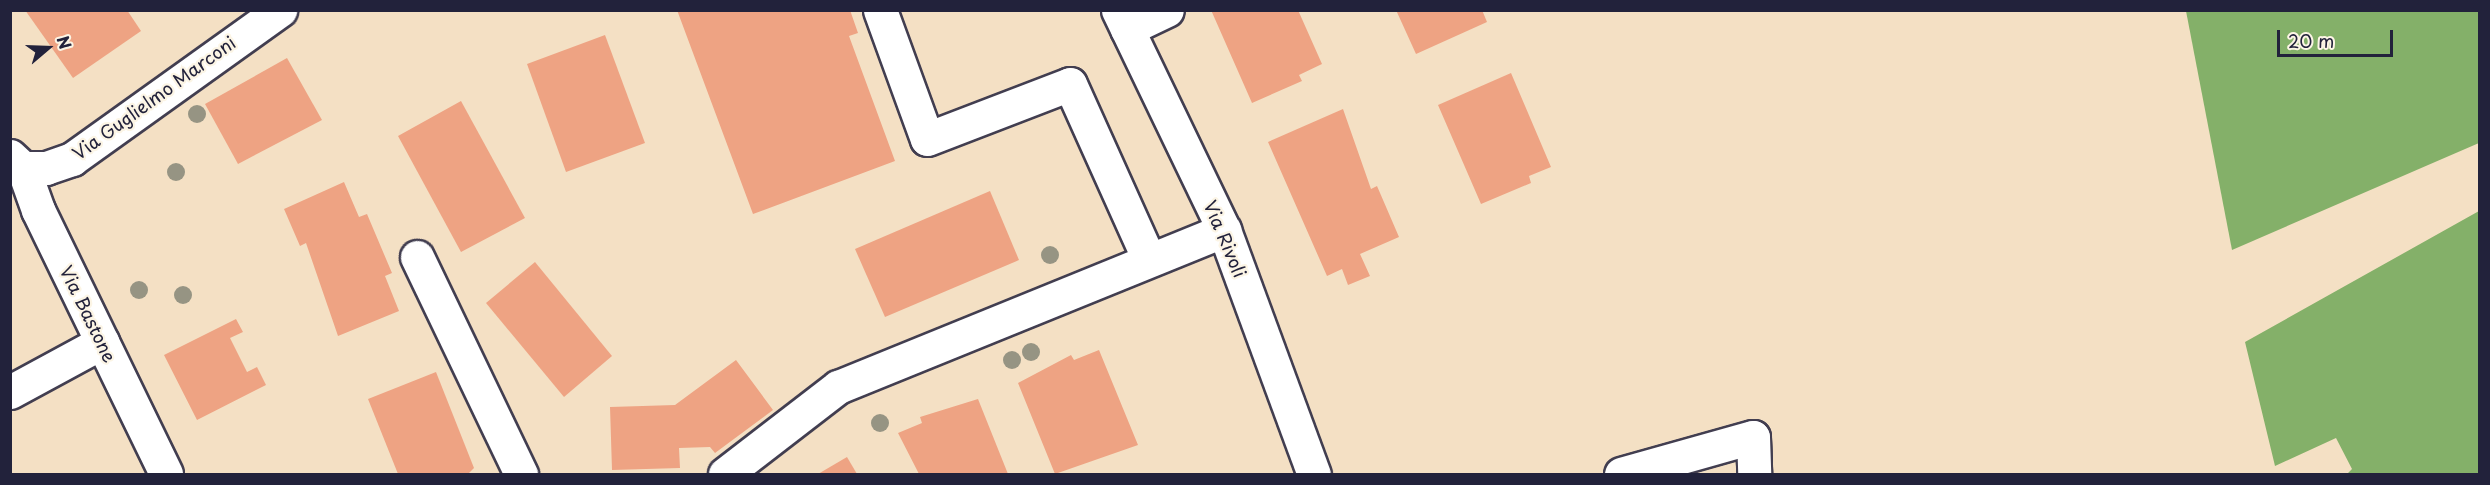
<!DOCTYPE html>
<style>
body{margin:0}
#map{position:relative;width:2490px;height:485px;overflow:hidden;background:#f4e0c4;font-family:"Playpen Sans",sans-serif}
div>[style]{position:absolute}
.forest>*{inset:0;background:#84b069}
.building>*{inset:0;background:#eea383}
.roads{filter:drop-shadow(2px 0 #423e50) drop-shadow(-2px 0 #423e50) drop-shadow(0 2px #423e50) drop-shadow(0 -2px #423e50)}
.minor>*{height:33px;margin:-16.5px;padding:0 16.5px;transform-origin:16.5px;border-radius:16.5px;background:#fff}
.trees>*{width:18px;height:18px;margin:-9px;border-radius:50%;background:#969483}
span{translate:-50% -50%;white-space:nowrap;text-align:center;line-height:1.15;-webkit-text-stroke:4.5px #fcf5e5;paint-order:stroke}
.street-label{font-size:18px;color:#22223b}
.frame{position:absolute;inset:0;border:12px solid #22223b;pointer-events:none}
.north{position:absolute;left:18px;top:18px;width:60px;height:60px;-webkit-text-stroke:4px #fcf5e5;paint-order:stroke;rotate:71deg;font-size:16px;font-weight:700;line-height:24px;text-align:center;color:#22223b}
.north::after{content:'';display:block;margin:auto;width:21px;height:27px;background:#22223b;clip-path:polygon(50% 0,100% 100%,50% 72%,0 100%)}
.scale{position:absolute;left:2277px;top:30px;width:116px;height:27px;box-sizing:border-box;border:3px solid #22223b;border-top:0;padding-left:8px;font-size:18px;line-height:21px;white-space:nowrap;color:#22223b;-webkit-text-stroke:4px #fcf5e5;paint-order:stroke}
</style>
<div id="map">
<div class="forest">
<i style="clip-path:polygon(2186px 11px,2479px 11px,2479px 143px,2232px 250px)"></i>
<i style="clip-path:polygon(2479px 211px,2479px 474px,2347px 474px,2352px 469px,2336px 438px,2275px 466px,2245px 342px)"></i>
</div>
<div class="building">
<i style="clip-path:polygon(25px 10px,127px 10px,141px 31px,73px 78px)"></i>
<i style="clip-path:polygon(677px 10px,850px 10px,858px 33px,849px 36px,895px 161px,753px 214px)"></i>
<i style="clip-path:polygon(1211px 10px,1298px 10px,1322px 64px,1299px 75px,1302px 81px,1252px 103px)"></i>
<i style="clip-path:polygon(1396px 10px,1482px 10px,1487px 22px,1416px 54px)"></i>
<i style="clip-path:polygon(605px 35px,645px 143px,566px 172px,527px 64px)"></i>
<i style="clip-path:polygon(287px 58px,322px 120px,238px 164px,205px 104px)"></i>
<i style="clip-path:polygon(1511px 73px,1551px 167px,1529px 176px,1531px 183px,1481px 204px,1438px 105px)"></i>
<i style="clip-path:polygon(461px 101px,525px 218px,461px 252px,398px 136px)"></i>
<i style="clip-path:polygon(1343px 109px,1371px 189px,1377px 186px,1399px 237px,1360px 254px,1370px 276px,1348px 285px,1342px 269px,1327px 276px,1268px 142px)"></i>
<i style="clip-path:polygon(344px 182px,359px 217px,367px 214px,392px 273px,385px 276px,399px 311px,338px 336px,306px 243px,300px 246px,284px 209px)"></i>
<i style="clip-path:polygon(990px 191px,1019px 260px,885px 317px,855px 249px)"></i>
<i style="clip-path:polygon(535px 262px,612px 356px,564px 397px,486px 303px)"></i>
<i style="clip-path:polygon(236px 319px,243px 332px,230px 338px,247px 372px,257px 367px,266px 385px,197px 420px,164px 355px)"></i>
<i style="clip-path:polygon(1099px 350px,1138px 445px,1055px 474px,1018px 383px,1071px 355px,1074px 360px)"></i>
<i style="clip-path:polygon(736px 360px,773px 410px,715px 453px,710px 447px,679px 448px,680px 468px,612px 470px,610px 407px,675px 405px)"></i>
<i style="clip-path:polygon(436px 372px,474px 468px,468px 474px,398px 474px,368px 399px)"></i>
<i style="clip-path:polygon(978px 399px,1008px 474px,919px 474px,898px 433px,922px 423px,920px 417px)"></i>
<i style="clip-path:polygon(847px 457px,857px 474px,818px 474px)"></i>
</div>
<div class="roads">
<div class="minor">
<i style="left:880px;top:10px;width:137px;rotate:70deg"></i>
<i style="left:927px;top:139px;width:153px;rotate:-21deg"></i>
<i style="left:1070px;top:84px;width:193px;rotate:65.8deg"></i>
<i style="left:1118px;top:10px;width:244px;rotate:64.3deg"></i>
<i style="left:1224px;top:230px;width:260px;rotate:69.8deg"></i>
<i style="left:1127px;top:29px;width:44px;rotate:-25.4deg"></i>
<i style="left:10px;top:156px;width:18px;rotate:43deg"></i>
<i style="left:23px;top:168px;width:45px;rotate:70.3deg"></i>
<i style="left:38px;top:210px;width:293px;rotate:64.1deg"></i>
<i style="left:23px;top:168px;width:23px"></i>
<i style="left:46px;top:168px;width:28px;rotate:-19deg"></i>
<i style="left:72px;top:159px;width:256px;rotate:-35.6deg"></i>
<i style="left:417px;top:257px;width:241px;rotate:64.4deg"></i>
<i style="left:10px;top:392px;width:105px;rotate:-28.5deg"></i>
<i style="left:725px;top:474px;width:143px;rotate:-37.6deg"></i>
<i style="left:838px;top:387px;width:417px;rotate:-22.1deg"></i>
<i style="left:1621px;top:474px;width:137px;rotate:-15.7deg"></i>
<i style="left:1753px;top:437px;width:37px;rotate:88deg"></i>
</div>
</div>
<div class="trees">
<i style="left:197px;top:114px"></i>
<i style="left:176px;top:172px"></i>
<i style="left:1050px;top:255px"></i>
<i style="left:139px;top:290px"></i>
<i style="left:183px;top:295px"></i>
<i style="left:1031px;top:352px"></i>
<i style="left:1012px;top:360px"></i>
<i style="left:880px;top:423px"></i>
</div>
<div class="street-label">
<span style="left:154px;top:98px;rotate:-36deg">Via Guglielmo Marconi</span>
<span style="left:1225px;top:239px;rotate:67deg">Via Rivoli</span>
<span style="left:88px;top:314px;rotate:64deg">Via Bastone</span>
</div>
<div class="frame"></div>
<div class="north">N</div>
<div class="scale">20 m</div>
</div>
